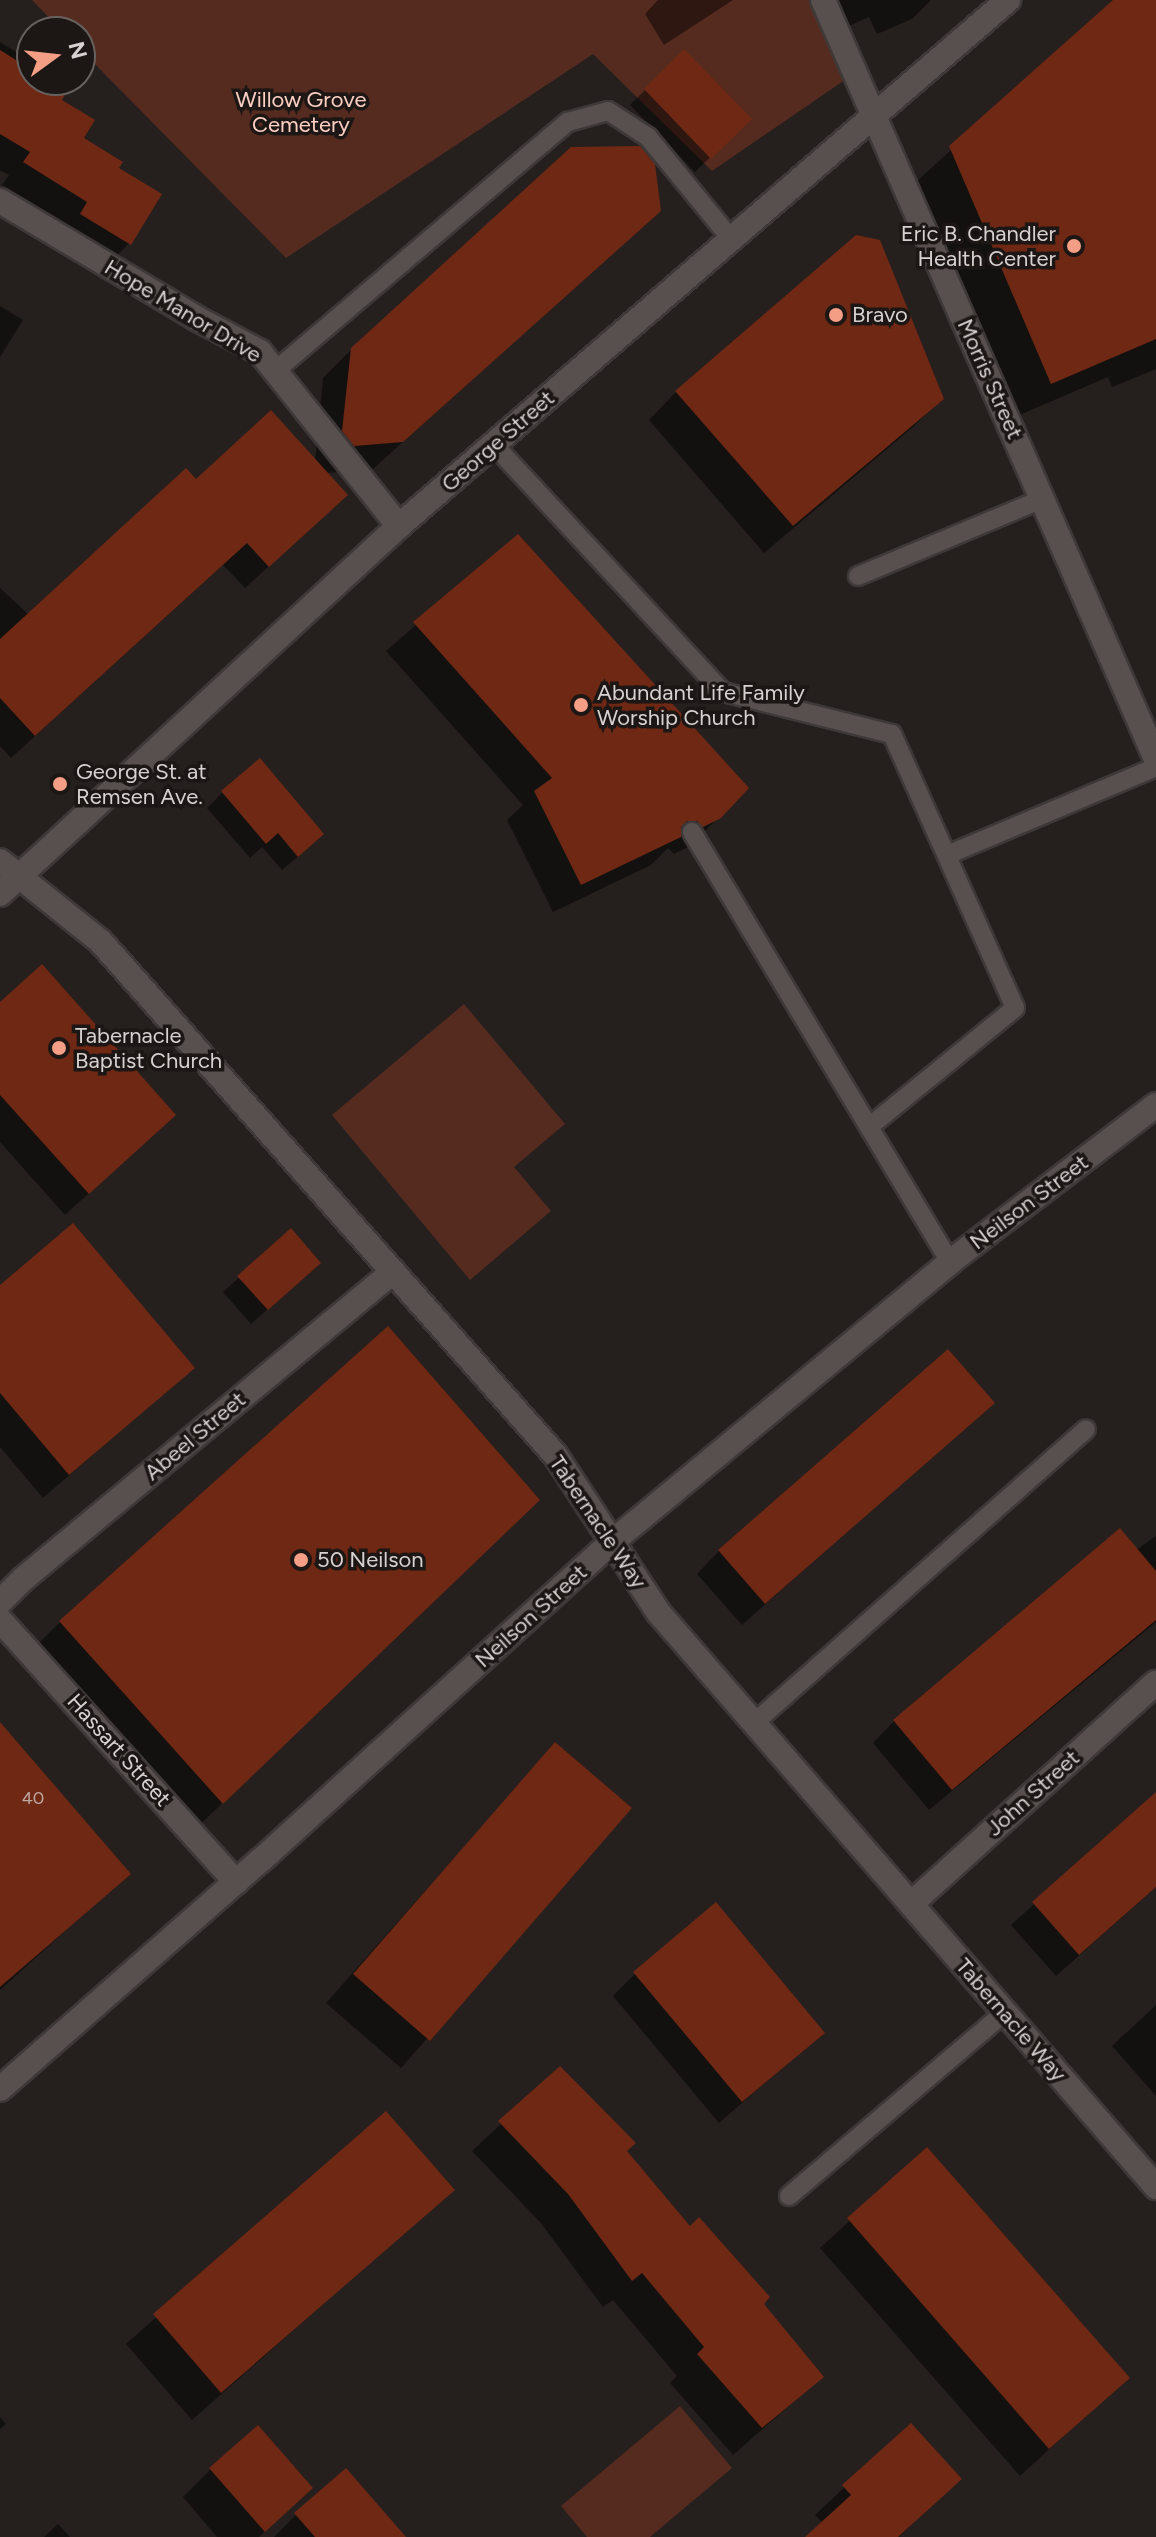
<!DOCTYPE html>
<style>
body{margin:0}
#map{position:relative;width:1156px;height:2537px;overflow:hidden;background:#251f1e;font-family:Figtree,sans-serif}
div>[style]{position:absolute}
.green>*{inset:0;background:#562b1f}
.shadow>*{inset:0;background:#0007}
.building>*{inset:0;background:#6f2813}
.roads{filter:drop-shadow(2px 0 #3e3938) drop-shadow(-2px 0 #3e3938) drop-shadow(0 2px #3e3938) drop-shadow(0 -2px #3e3938)}
.service>*{height:18px;margin:-9px;padding:0 9px;transform-origin:9px;border-radius:9px;background:#57504e}
.minor>*{height:24px;margin:-12px;padding:0 12px;transform-origin:12px;border-radius:12px;background:#57504e}
.tertiary>*{height:24px;margin:-12px;padding:0 12px;transform-origin:12px;border-radius:12px;background:#57504e}
.dots>*{width:22px;height:22px;translate:-50% -50%;box-sizing:border-box;border:4px solid #1c1615;border-radius:50%}
span{translate:-50% -50%;white-space:nowrap;text-align:center;line-height:1.15;-webkit-text-stroke:7px #1c1615;paint-order:stroke}
.number-label{font-size:18px;color:#bda8a2}
.number-label span{-webkit-text-stroke-width:0}
.park-label{font-size:22px;color:#fdcfc2}
.poi-label{font-size:22px;color:#d7d2d1}
.right{translate:-100% -50%;text-align:right}
.left{translate:0 -50%;text-align:left}
.street-label{font-size:22px;color:#d7d2d1}
.north{position:absolute;left:16px;top:16px;width:80px;height:80px;box-sizing:border-box;background:#1c1615;border:2px solid #676160;border-radius:50%;rotate:75deg;font-size:22px;font-weight:700;line-height:32px;text-align:center;color:#d7d2d1}
.north::after{content:'';display:block;margin:auto;width:28px;height:36px;background:#f49e86;clip-path:polygon(50% 0,100% 100%,50% 72%,0 100%)}
</style>
<div id="map">
<div class="green">
<i style="clip-path:polygon(32px 0,823px 0,855px 73px,712px 171px,593px 54px,286px 258px,80px 49px,80px 32px,63px 32px)"></i>
<i style="clip-path:polygon(464px 1004px,565px 1124px,514px 1167px,551px 1211px,470px 1280px,332px 1115px)"></i>
<i style="clip-path:polygon(680px 2406px,732px 2468px,650px 2537px,587px 2537px,561px 2506px)"></i>
</div>
<div class="shadow">
<i style="clip-path:polygon(658px 0,733px 0,664px 45px,645px 14px)"></i>
<i style="clip-path:polygon(829px 0,931px 0,912px 19px,877px 34px,869px 17px,842px 29px)"></i>
<i style="clip-path:polygon(1116px 0,1156px 0,1156px 369px,1112px 387px,1108px 377px,1017px 416px,917px 181px)"></i>
<i style="clip-path:polygon(0 42px,32px 62px,32px 80px,45px 80px,82px 139px,116px 168px,129px 243px,107px 266px,59px 237px,67px 224px,2px 185px,9px 175px,0 170px)"></i>
<i style="clip-path:polygon(683px 52px,749px 119px,695px 172px,630px 105px)"></i>
<i style="clip-path:polygon(659px 210px,373px 469px,326px 473px,322px 518px,245px 588px,223px 565px,11px 758px,0 746px,0 588px,29px 615px,196px 482px,315px 461px,323px 378px,352px 349px)"></i>
<i style="clip-path:polygon(0 306px,23px 320px,0 357px)"></i>
<i style="clip-path:polygon(676px 392px,942px 399px,913px 427px,764px 553px,649px 420px)"></i>
<i style="clip-path:polygon(518px 536px,719px 817px,690px 846px,674px 854px,668px 848px,651px 865px,553px 912px,507px 820px,523px 805px,386px 651px)"></i>
<i style="clip-path:polygon(222px 793px,307px 849px,282px 870px,262px 847px,250px 858px,207px 808px)"></i>
<i style="clip-path:polygon(0 1004px,174px 1115px,65px 1215px,0 1142px)"></i>
<i style="clip-path:polygon(291px 1231px,303px 1278px,251px 1324px,223px 1292px)"></i>
<i style="clip-path:polygon(0 1288px,192px 1368px,43px 1498px,0 1447px)"></i>
<i style="clip-path:polygon(992px 1403px,742px 1625px,697px 1574px,719px 1551px)"></i>
<i style="clip-path:polygon(501px 1536px,186px 1838px,24px 1658px,60px 1622px)"></i>
<i style="clip-path:polygon(1156px 1536px,1156px 1622px,929px 1810px,873px 1743px,894px 1721px)"></i>
<i style="clip-path:polygon(0 1725px,128px 1874px,0 1990px)"></i>
<i style="clip-path:polygon(555px 1744px,629px 1809px,401px 2068px,326px 2003px)"></i>
<i style="clip-path:polygon(1156px 1794px,1156px 1887px,1056px 1976px,1011px 1925px)"></i>
<i style="clip-path:polygon(635px 1974px,822px 2033px,719px 2123px,613px 1996px)"></i>
<i style="clip-path:polygon(1156px 2005px,1156px 2096px,1112px 2046px)"></i>
<i style="clip-path:polygon(560px 2069px,625px 2152px,822px 2377px,733px 2455px,670px 2383px,677px 2376px,613px 2300px,603px 2307px,540px 2222px,472px 2151px)"></i>
<i style="clip-path:polygon(386px 2114px,452px 2190px,192px 2420px,126px 2344px)"></i>
<i style="clip-path:polygon(927px 2150px,1127px 2378px,1020px 2476px,820px 2248px)"></i>
<i style="clip-path:polygon(0 2417px,6px 2424px,0 2429px)"></i>
<i style="clip-path:polygon(911px 2425px,959px 2479px,899px 2537px,808px 2537px,823px 2523px,815px 2515px)"></i>
<i style="clip-path:polygon(211px 2469px,311px 2488px,259px 2537px,217px 2537px,183px 2497px)"></i>
<i style="clip-path:polygon(296px 2515px,396px 2537px,274px 2537px)"></i>
<i style="clip-path:polygon(58px 2524px,70px 2537px,44px 2537px)"></i>
</div>
<div class="building">
<i style="clip-path:polygon(1113px 0,1156px 0,1156px 339px,1051px 384px,949px 146px)"></i>
<i style="clip-path:polygon(684px 49px,752px 119px,711px 159px,644px 89px)"></i>
<i style="clip-path:polygon(0 50px,32px 70px,32px 80px,49px 80px,67px 91px,62px 100px,95px 120px,84px 138px,123px 162px,119px 168px,162px 194px,131px 245px,80px 214px,87px 202px,23px 162px,30px 152px,0 134px)"></i>
<i style="clip-path:polygon(640px 146px,655px 164px,661px 211px,403px 442px,354px 446px,342px 431px,351px 348px,571px 147px)"></i>
<i style="clip-path:polygon(856px 235px,880px 240px,944px 399px,793px 526px,675px 391px)"></i>
<i style="clip-path:polygon(271px 410px,348px 495px,269px 567px,247px 543px,35px 736px,0 698px,0 639px,186px 468px,196px 479px)"></i>
<i style="clip-path:polygon(518px 534px,749px 788px,721px 818px,703px 827px,697px 821px,687px 821px,681px 827px,681px 837px,581px 885px,534px 791px,552px 778px,413px 622px)"></i>
<i style="clip-path:polygon(260px 758px,324px 834px,298px 857px,278px 833px,266px 844px,221px 791px)"></i>
<i style="clip-path:polygon(42px 964px,176px 1115px,89px 1194px,0 1095px,0 1002px)"></i>
<i style="clip-path:polygon(73px 1223px,195px 1368px,69px 1475px,0 1393px,0 1285px)"></i>
<i style="clip-path:polygon(291px 1228px,321px 1263px,268px 1310px,237px 1276px)"></i>
<i style="clip-path:polygon(388px 1326px,540px 1500px,223px 1804px,59px 1621px)"></i>
<i style="clip-path:polygon(948px 1349px,995px 1403px,765px 1604px,718px 1550px)"></i>
<i style="clip-path:polygon(1120px 1528px,1156px 1571px,1156px 1620px,952px 1790px,893px 1720px)"></i>
<i style="clip-path:polygon(0 1722px,131px 1874px,0 1987px)"></i>
<i style="clip-path:polygon(555px 1742px,632px 1808px,430px 2041px,353px 1974px)"></i>
<i style="clip-path:polygon(1156px 1792px,1156px 1887px,1079px 1955px,1032px 1902px)"></i>
<i style="clip-path:polygon(716px 1902px,825px 2033px,742px 2102px,633px 1972px)"></i>
<i style="clip-path:polygon(560px 2066px,636px 2143px,627px 2151px,690px 2226px,699px 2217px,770px 2297px,764px 2304px,824px 2377px,762px 2428px,697px 2354px,704px 2347px,642px 2273px,632px 2281px,568px 2194px,498px 2121px)"></i>
<i style="clip-path:polygon(386px 2111px,455px 2190px,221px 2393px,153px 2314px)"></i>
<i style="clip-path:polygon(927px 2147px,1130px 2378px,1049px 2449px,847px 2218px)"></i>
<i style="clip-path:polygon(911px 2423px,962px 2479px,898px 2537px,805px 2537px,851px 2495px,842px 2485px)"></i>
<i style="clip-path:polygon(258px 2425px,313px 2488px,265px 2532px,209px 2468px)"></i>
<i style="clip-path:polygon(346px 2468px,406px 2537px,315px 2537px,294px 2513px)"></i>
</div>
<div class="roads">
<div class="service">
<i style="left:275px;top:371px;width:385px;rotate:-40.4deg"></i>
<i style="left:568px;top:122px;width:41px;rotate:-15.4deg"></i>
<i style="left:608px;top:111px;width:48px;rotate:33deg"></i>
<i style="left:648px;top:137px;width:133px;rotate:50.8deg"></i>
<i style="left:494px;top:445px;width:337px;rotate:47.2deg"></i>
<i style="left:723px;top:692px;width:174px;rotate:14deg"></i>
<i style="left:892px;top:734px;width:300px;rotate:65.8deg"></i>
<i style="left:1015px;top:1008px;width:188px;rotate:140.8deg"></i>
<i style="left:858px;top:576px;width:199px;rotate:-22.7deg"></i>
<i style="left:692px;top:832px;width:501px;rotate:59.04deg"></i>
<i style="left:947px;top:855px;width:227px;rotate:-22.8deg"></i>
<i style="left:754px;top:1723px;width:443px;rotate:-41.5deg"></i>
<i style="left:789px;top:2196px;width:284px;rotate:-40.4deg"></i>
</div>
<div class="minor">
<i style="left:823px;top:0;width:829px;rotate:66.31deg"></i>
<i style="left:0;top:201px;width:228px;rotate:30.8deg"></i>
<i style="left:196px;top:318px;width:72px;rotate:28deg"></i>
<i style="left:260px;top:352px;width:223px;rotate:51.4deg"></i>
<i style="left:0;top:861px;width:129px;rotate:38.7deg"></i>
<i style="left:101px;top:942px;width:686px;rotate:48.48deg"></i>
<i style="left:556px;top:1456px;width:186px;rotate:56.8deg"></i>
<i style="left:658px;top:1612px;width:761px;rotate:49.1deg"></i>
<i style="left:0;top:1602px;width:33px;rotate:-45deg"></i>
<i style="left:23px;top:1579px;width:481px;rotate:-39.7deg"></i>
<i style="left:0;top:1620px;width:353px;rotate:48deg"></i>
<i style="left:911px;top:1904px;width:330px;rotate:-42.1deg"></i>
<i style="left:0;top:2089px;width:347px;rotate:-41.3deg"></i>
<i style="left:261px;top:1860px;width:474px;rotate:-42.2deg"></i>
<i style="left:612px;top:1542px;width:439px;rotate:-39.6deg"></i>
<i style="left:950px;top:1262px;width:259px;rotate:-37.3deg"></i>
</div>
<div class="tertiary">
<i style="left:0;top:894px;width:543px;rotate:-42.69deg"></i>
<i style="left:399px;top:526px;width:805px;rotate:-40.82deg"></i>
</div>
</div>
<div class="dots">
<i style="left:1074px;top:246px;background:#f49e86"></i>
<i style="left:836px;top:315px;background:#f49e86"></i>
<i style="left:581px;top:705px;background:#f49e86"></i>
<i style="left:60px;top:784px;background:#f49e86"></i>
<i style="left:59px;top:1048px;background:#f49e86"></i>
<i style="left:301px;top:1560px;background:#f49e86"></i>
</div>
<div class="number-label">
<span style="left:33px;top:1798px">40</span>
</div>
<div class="park-label">
<span style="left:301px;top:112px">Willow Grove<br>Cemetery</span>
</div>
<div class="poi-label">
<span class="right" style="left:1056px;top:246px">Eric B. Chandler<br>Health Center</span>
<span class="left" style="left:852px;top:315px">Bravo</span>
<span class="left" style="left:597px;top:705px">Abundant Life Family<br>Worship Church</span>
<span class="left" style="left:76px;top:784px">George St. at<br>Remsen Ave.</span>
<span class="left" style="left:75px;top:1048px">Tabernacle<br>Baptist Church</span>
<span class="left" style="left:317px;top:1560px">50 Neilson</span>
</div>
<div class="street-label">
<span style="left:183px;top:311px;rotate:31deg">Hope Manor Drive</span>
<span style="left:990px;top:379px;rotate:66deg">Morris Street</span>
<span style="left:498px;top:441px;rotate:-41deg">George Street</span>
<span style="left:1029px;top:1202px;rotate:-37deg">Neilson Street</span>
<span style="left:195px;top:1436px;rotate:-40deg">Abeel Street</span>
<span style="left:598px;top:1522px;rotate:56deg">Tabernacle Way</span>
<span style="left:531px;top:1616px;rotate:-42deg">Neilson Street</span>
<span style="left:119px;top:1750px;rotate:48deg">Hassart Street</span>
<span style="left:1033px;top:1793px;rotate:-42deg">John Street</span>
<span style="left:1011px;top:2020px;rotate:49deg">Tabernacle Way</span>
</div>
<div class="north">N</div>
</div>
